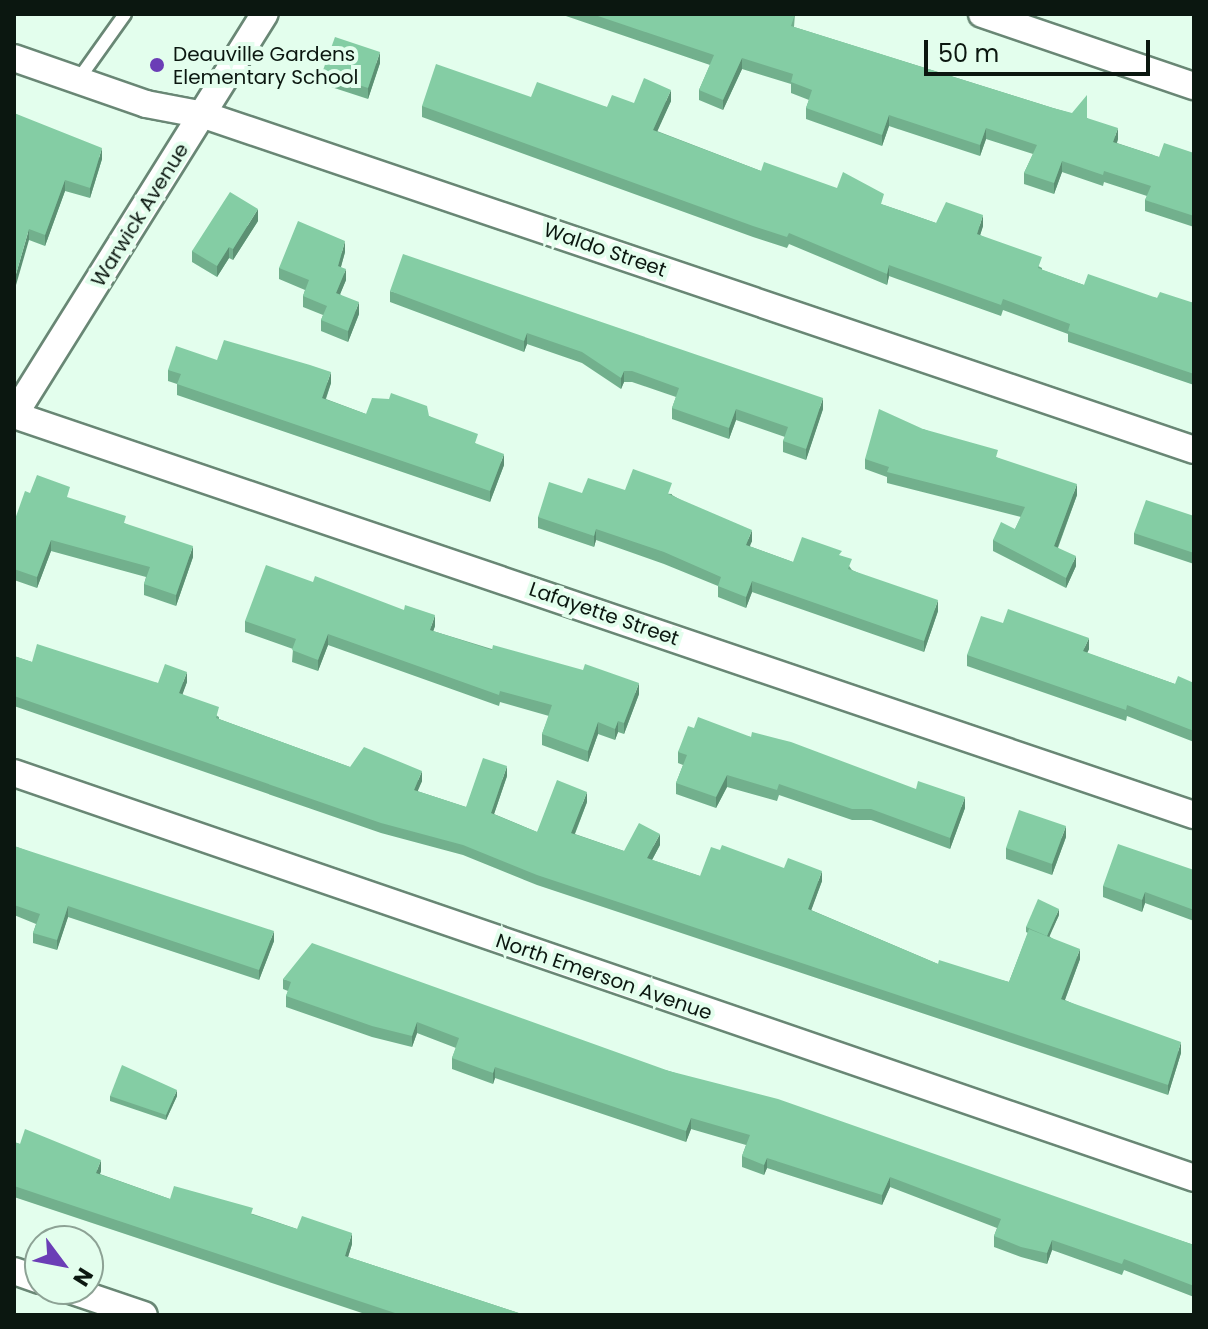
<!DOCTYPE html>
<style>
body{margin:0}
#map{position:relative;width:1208px;height:1329px;overflow:hidden;background:#e3feed;font-family:Poppins,sans-serif}
div>[style]{position:absolute}
.roads{filter:drop-shadow(2px 0 #698775) drop-shadow(-2px 0 #698775) drop-shadow(0 2px #698775) drop-shadow(0 -2px #698775)}
.service>*{height:12px;margin:-6px;padding:0 6px;transform-origin:6px;border-radius:6px;background:#fff}
.minor>*{height:26px;margin:-13px;padding:0 13px;transform-origin:13px;border-radius:13px;background:#fff}
.wall>*{inset:0;background:#72b08d}
.shaded-wall>*{inset:0;background:#5c9073}
.building>*{inset:0;background:#84cda4}
.dots>*{width:22px;height:22px;translate:-50% -50%;box-sizing:border-box;border:4px solid #e3feed;border-radius:50%}
span{translate:-50% -50%;white-space:nowrap;text-align:center;line-height:1.15;-webkit-text-stroke:8px #e3feed;paint-order:stroke}
.poi-label{font-size:20px;color:#0b1710}
.left{translate:0 -50%;text-align:left}
.street-label{font-size:20px;color:#0b1710}
.frame{position:absolute;inset:0;border:16px solid #0b1710;pointer-events:none}
.north{position:absolute;left:24px;top:1225px;width:80px;height:80px;box-sizing:border-box;background:#e3feed;border:2px solid #8da295;border-radius:50%;rotate:122deg;font-size:22px;font-weight:700;line-height:32px;text-align:center;color:#0b1710}
.north::after{content:'';display:block;margin:auto;width:28px;height:36px;background:#6b3eb6;clip-path:polygon(50% 0,100% 100%,50% 72%,0 100%)}
.scale{position:absolute;left:924px;top:40px;width:226px;height:36px;box-sizing:border-box;border:4px solid #0b1710;border-top:0;padding-left:10px;font-size:24px;line-height:28px;white-space:nowrap;color:#0b1710;-webkit-text-stroke:6px #e3feed;paint-order:stroke}
</style>
<div id="map">
<div class="roads">
<div class="service">
<i style="left:78px;top:80px;width:81px;rotate:-54.5deg"></i>
</div>
<div class="minor">
<i style="left:982px;top:14px;width:224px;rotate:18.8deg"></i>
<i style="left:14px;top:58px;width:140px;rotate:19.2deg"></i>
<i style="left:146px;top:104px;width:59px;rotate:10.7deg"></i>
<i style="left:204px;top:115px;width:1045px;rotate:18.69deg"></i>
<i style="left:14px;top:415px;width:1246px;rotate:18.73deg"></i>
<i style="left:14px;top:415px;width:473px;rotate:-58deg"></i>
<i style="left:14px;top:773px;width:1248px;rotate:18.94deg"></i>
<i style="left:14px;top:1271px;width:28px;rotate:19deg"></i>
<i style="left:67px;top:1289px;width:81px;rotate:18.7deg"></i>
</div>
</div>
<div class="wall">
<i style="clip-path:polygon(560px 14px,795px 14px,794px 27px,1053px 108px,1087px 118px,1118px 139px,1117px 143px,1159px 157px,1194px 153px,1194px 227px,1145px 211px,1145px 200px,1147px 196px,1104px 182px,1103px 186px,1062px 172px,1054px 194px,1024px 184px,1024px 173px,1033px 154px,986px 139px,980px 156px,889px 126px,882px 146px,806px 119px,806px 108px,809px 100px,791px 93px,791px 84px,742px 69px,723px 110px,699px 100px,699px 90px,710px 65px)"></i>
<i style="clip-path:polygon(380px 63px,368px 99px,322px 84px,322px 73px)"></i>
<i style="clip-path:polygon(531px 97px,607px 107px,634px 103px,671px 101px,657px 131px,761px 171px,884px 205px,936px 223px,983px 226px,980px 235px,1042px 268px,1042px 270px,1084px 285px,1157px 298px,1194px 303px,1194px 385px,1068px 342px,1068px 334px,1003px 310px,1001px 316px,889px 276px,887px 285px,789px 244px,787px 248px,753px 237px,422px 117px,422px 106px)"></i>
<i style="clip-path:polygon(14px 113px,102px 159px,90px 198px,65px 191px,45px 246px,29px 240px)"></i>
<i style="clip-path:polygon(258px 221px,233px 260px,229px 258px,217px 277px,192px 262px,192px 251px)"></i>
<i style="clip-path:polygon(345px 252px,341px 267px,346px 280px,340px 294px,359px 314px,348px 342px,321px 331px,321px 320px,323px 315px,303px 307px,303px 296px,305px 290px,279px 279px,279px 268px)"></i>
<i style="clip-path:polygon(390px 291px,823px 409px,806px 460px,783px 452px,783px 441px,785px 437px,736px 420px,729px 439px,672px 419px,672px 408px,676px 397px,632px 382px,624px 382px,621px 389px,582px 363px,527px 344px,524px 352px,390px 302px)"></i>
<i style="clip-path:polygon(217px 360px,331px 383px,326px 399px,366px 414px,429px 416px,478px 445px,504px 465px,490px 502px,177px 395px,177px 384px,168px 381px,168px 370px)"></i>
<i style="clip-path:polygon(923px 429px,998px 458px,1077px 495px,1058px 548px,1076px 566px,1066px 588px,993px 551px,993px 540px,1015px 529px,1021px 517px,887px 483px,887px 477px,865px 469px,865px 459px)"></i>
<i style="clip-path:polygon(625px 490px,672px 494px,672px 495px,752px 541px,749px 546px,793px 562px,842px 556px,852px 570px,938px 611px,924px 652px,752px 592px,746px 608px,718px 597px,718px 586px,664px 564px,596px 540px,594px 547px,538px 528px,538px 517px,582px 493px)"></i>
<i style="clip-path:polygon(30px 493px,70px 499px,126px 524px,193px 557px,176px 606px,144px 595px,144px 584px,146px 577px,51px 551px,37px 588px,14px 580px,14px 522px)"></i>
<i style="clip-path:polygon(1194px 516px,1194px 564px,1134px 544px,1134px 533px)"></i>
<i style="clip-path:polygon(245px 621px,435px 626px,433px 631px,639px 694px,624px 734px,618px 732px,615px 740px,598px 734px,588px 762px,542px 745px,542px 734px,549px 716px,500px 702px,499px 706px,328px 645px,318px 671px,292px 662px,293px 649px,245px 632px)"></i>
<i style="clip-path:polygon(1003px 623px,1089px 649px,1087px 653px,1175px 684px,1194px 683px,1194px 742px,1127px 716px,1126px 721px,967px 666px,967px 655px)"></i>
<i style="clip-path:polygon(14px 656px,32px 662px,158px 683px,187px 682px,182px 694px,219px 717px,219px 719px,350px 767px,422px 781px,417px 791px,466px 807px,507px 776px,494px 814px,537px 832px,587px 802px,575px 834px,624px 851px,660px 845px,652px 860px,700px 876px,822px 881px,811px 910px,938px 964px,1009px 982px,1028px 933px,1026px 932px,1026px 927px,1059px 915px,1049px 936px,1080px 959px,1065px 1000px,1181px 1053px,1168px 1095px,537px 885px,463px 855px,381px 833px,14px 706px)"></i>
<i style="clip-path:polygon(694px 728px,751px 737px,965px 808px,950px 849px,871px 820px,852px 820px,779px 795px,777px 801px,727px 787px,716px 808px,676px 794px,676px 783px,683px 765px,678px 763px,678px 752px)"></i>
<i style="clip-path:polygon(1066px 837px,1052px 875px,1006px 859px,1006px 848px)"></i>
<i style="clip-path:polygon(14px 846px,274px 941px,259px 980px,68px 917px,57px 950px,33px 943px,33px 933px,36px 924px,14px 915px)"></i>
<i style="clip-path:polygon(1194px 870px,1194px 921px,1145px 903px,1142px 912px,1103px 897px,1103px 886px)"></i>
<i style="clip-path:polygon(283px 979px,669px 1071px,1194px 1245px,1194px 1297px,1124px 1270px,1122px 1275px,1052px 1250px,1047px 1264px,1021px 1257px,994px 1247px,994px 1236px,997px 1228px,890px 1187px,882px 1205px,767px 1168px,764px 1175px,742px 1167px,742px 1156px,746px 1145px,691px 1129px,686px 1142px,495px 1078px,493px 1084px,452px 1069px,452px 1058px,456px 1048px,417px 1033px,412px 1047px,372px 1037px,286px 1007px,286px 996px,288px 991px,283px 989px)"></i>
<i style="clip-path:polygon(110px 1096px,177px 1096px,166px 1120px,110px 1101px)"></i>
<i style="clip-path:polygon(14px 1142px,101px 1171px,100px 1174px,170px 1199px,253px 1214px,297px 1229px,352px 1244px,348px 1257px,525px 1315px,368px 1315px,14px 1197px)"></i>
</div>
<div class="shaded-wall">
<i style="clip-path:polygon(380px 52px,380px 63px,368px 99px,368px 88px)"></i>
<i style="clip-path:polygon(742px 58px,742px 69px,723px 110px,723px 100px)"></i>
<i style="clip-path:polygon(671px 90px,671px 101px,653px 141px,653px 130px)"></i>
<i style="clip-path:polygon(889px 115px,889px 126px,882px 146px,882px 135px)"></i>
<i style="clip-path:polygon(986px 128px,986px 139px,980px 156px,980px 145px)"></i>
<i style="clip-path:polygon(1118px 128px,1118px 139px,1113px 153px,1113px 142px)"></i>
<i style="clip-path:polygon(102px 148px,102px 159px,90px 198px,90px 188px)"></i>
<i style="clip-path:polygon(1062px 161px,1062px 172px,1054px 194px,1054px 183px)"></i>
<i style="clip-path:polygon(65px 180px,65px 191px,45px 246px,45px 235px)"></i>
<i style="clip-path:polygon(258px 209px,258px 221px,233px 260px,233px 249px)"></i>
<i style="clip-path:polygon(983px 215px,983px 226px,977px 245px,977px 234px)"></i>
<i style="clip-path:polygon(29px 229px,29px 240px,14px 292px,14px 281px)"></i>
<i style="clip-path:polygon(345px 241px,345px 252px,338px 277px,338px 266px)"></i>
<i style="clip-path:polygon(229px 247px,229px 258px,217px 277px,217px 266px)"></i>
<i style="clip-path:polygon(889px 265px,889px 276px,887px 285px,887px 274px)"></i>
<i style="clip-path:polygon(346px 269px,346px 280px,336px 304px,336px 293px)"></i>
<i style="clip-path:polygon(359px 302px,359px 314px,348px 342px,348px 331px)"></i>
<i style="clip-path:polygon(527px 333px,527px 344px,524px 352px,524px 341px)"></i>
<i style="clip-path:polygon(624px 371px,624px 382px,621px 389px,621px 378px)"></i>
<i style="clip-path:polygon(331px 372px,331px 383px,322px 409px,322px 398px)"></i>
<i style="clip-path:polygon(823px 398px,823px 409px,806px 460px,806px 449px)"></i>
<i style="clip-path:polygon(736px 409px,736px 420px,729px 439px,729px 428px)"></i>
<i style="clip-path:polygon(504px 454px,504px 465px,490px 502px,490px 491px)"></i>
<i style="clip-path:polygon(1077px 484px,1077px 495px,1054px 557px,1054px 546px)"></i>
<i style="clip-path:polygon(596px 529px,596px 540px,594px 547px,594px 536px)"></i>
<i style="clip-path:polygon(752px 530px,752px 541px,746px 556px,746px 545px)"></i>
<i style="clip-path:polygon(51px 540px,51px 551px,37px 588px,37px 577px)"></i>
<i style="clip-path:polygon(193px 546px,193px 557px,176px 606px,176px 595px)"></i>
<i style="clip-path:polygon(1076px 556px,1076px 566px,1066px 588px,1066px 578px)"></i>
<i style="clip-path:polygon(752px 581px,752px 592px,746px 608px,746px 597px)"></i>
<i style="clip-path:polygon(938px 600px,938px 611px,924px 652px,924px 641px)"></i>
<i style="clip-path:polygon(435px 615px,435px 626px,430px 641px,430px 630px)"></i>
<i style="clip-path:polygon(328px 634px,328px 645px,318px 671px,318px 660px)"></i>
<i style="clip-path:polygon(1089px 638px,1089px 649px,1083px 662px,1083px 651px)"></i>
<i style="clip-path:polygon(187px 672px,187px 682px,179px 704px,179px 693px)"></i>
<i style="clip-path:polygon(639px 683px,639px 694px,624px 734px,624px 723px)"></i>
<i style="clip-path:polygon(618px 721px,618px 732px,615px 740px,615px 729px)"></i>
<i style="clip-path:polygon(598px 722px,598px 734px,588px 762px,588px 751px)"></i>
<i style="clip-path:polygon(507px 766px,507px 776px,491px 823px,491px 813px)"></i>
<i style="clip-path:polygon(422px 771px,422px 781px,414px 800px,414px 790px)"></i>
<i style="clip-path:polygon(727px 775px,727px 787px,716px 808px,716px 797px)"></i>
<i style="clip-path:polygon(587px 792px,587px 802px,571px 843px,571px 833px)"></i>
<i style="clip-path:polygon(965px 797px,965px 808px,950px 849px,950px 838px)"></i>
<i style="clip-path:polygon(1066px 826px,1066px 837px,1052px 875px,1052px 864px)"></i>
<i style="clip-path:polygon(660px 834px,660px 845px,647px 869px,647px 858px)"></i>
<i style="clip-path:polygon(822px 871px,822px 881px,808px 919px,808px 909px)"></i>
<i style="clip-path:polygon(1145px 892px,1145px 903px,1142px 912px,1142px 900px)"></i>
<i style="clip-path:polygon(68px 906px,68px 917px,57px 950px,57px 940px)"></i>
<i style="clip-path:polygon(1059px 909px,1059px 915px,1047px 942px,1047px 936px)"></i>
<i style="clip-path:polygon(274px 931px,274px 941px,259px 980px,259px 970px)"></i>
<i style="clip-path:polygon(1080px 949px,1080px 959px,1061px 1010px,1061px 999px)"></i>
<i style="clip-path:polygon(417px 1022px,417px 1033px,412px 1047px,412px 1036px)"></i>
<i style="clip-path:polygon(1181px 1042px,1181px 1053px,1168px 1095px,1168px 1085px)"></i>
<i style="clip-path:polygon(495px 1067px,495px 1078px,493px 1084px,493px 1073px)"></i>
<i style="clip-path:polygon(177px 1090px,177px 1096px,166px 1120px,166px 1115px)"></i>
<i style="clip-path:polygon(691px 1118px,691px 1129px,686px 1142px,686px 1131px)"></i>
<i style="clip-path:polygon(767px 1158px,767px 1168px,764px 1175px,764px 1165px)"></i>
<i style="clip-path:polygon(101px 1160px,101px 1171px,96px 1184px,96px 1173px)"></i>
<i style="clip-path:polygon(890px 1177px,890px 1187px,882px 1205px,882px 1195px)"></i>
<i style="clip-path:polygon(352px 1233px,352px 1244px,345px 1267px,345px 1256px)"></i>
<i style="clip-path:polygon(1052px 1240px,1052px 1250px,1047px 1264px,1047px 1253px)"></i>
</div>
<div class="building">
<i style="clip-path:polygon(592px 14px,795px 14px,791px 26px,1053px 108px,1072px 113px,1087px 95px,1087px 118px,1118px 128px,1113px 142px,1159px 157px,1164px 143px,1194px 153px,1194px 216px,1145px 200px,1151px 186px,1104px 171px,1103px 175px,1062px 161px,1054px 183px,1024px 173px,1037px 145px,986px 128px,980px 145px,889px 115px,882px 135px,806px 108px,812px 90px,791px 82px,793px 74px,742px 58px,723px 100px,699px 90px,714px 55px)"></i>
<i style="clip-path:polygon(335px 37px,380px 52px,368px 88px,322px 73px)"></i>
<i style="clip-path:polygon(436px 64px,531px 97px,537px 82px,607px 107px,612px 95px,634px 103px,644px 78px,671px 90px,653px 130px,761px 171px,764px 162px,837px 188px,843px 172px,884px 194px,881px 204px,936px 223px,946px 202px,983px 215px,977px 234px,1042px 257px,1038px 268px,1084px 285px,1088px 274px,1157px 298px,1160px 292px,1194px 303px,1194px 374px,1068px 331px,1070px 324px,1003px 299px,1001px 305px,889px 265px,887px 274px,789px 233px,787px 237px,753px 226px,422px 106px)"></i>
<i style="clip-path:polygon(14px 113px,102px 148px,90px 188px,65px 180px,45px 235px,29px 229px,14px 281px)"></i>
<i style="clip-path:polygon(230px 192px,258px 209px,233px 249px,229px 247px,217px 266px,192px 251px)"></i>
<i style="clip-path:polygon(298px 221px,345px 241px,338px 266px,346px 269px,336px 293px,359px 302px,348px 331px,321px 320px,327px 306px,303px 296px,309px 280px,279px 268px)"></i>
<i style="clip-path:polygon(403px 254px,823px 398px,806px 449px,783px 441px,788px 427px,736px 409px,729px 428px,672px 408px,679px 388px,632px 371px,624px 371px,621px 378px,582px 352px,527px 333px,524px 341px,390px 291px)"></i>
<i style="clip-path:polygon(224px 340px,310px 365px,331px 372px,322px 398px,366px 414px,372px 398px,389px 399px,391px 393px,427px 406px,429px 416px,478px 434px,475px 443px,504px 454px,490px 491px,177px 384px,181px 374px,168px 370px,176px 346px,217px 360px)"></i>
<i style="clip-path:polygon(879px 409px,923px 429px,998px 450px,996px 457px,1077px 484px,1054px 546px,1076px 556px,1066px 578px,993px 540px,1001px 522px,1015px 529px,1025px 507px,887px 472px,889px 467px,865px 459px)"></i>
<i style="clip-path:polygon(633px 469px,672px 483px,668px 494px,752px 530px,746px 545px,793px 562px,802px 537px,842px 551px,839px 555px,852px 559px,848px 569px,938px 600px,924px 641px,752px 581px,746px 597px,718px 586px,721px 577px,664px 552px,596px 529px,594px 536px,538px 517px,549px 482px,582px 493px,588px 478px,625px 490px)"></i>
<i style="clip-path:polygon(37px 475px,70px 487px,67px 497px,126px 516px,124px 523px,193px 546px,176px 595px,144px 584px,150px 567px,51px 540px,37px 577px,14px 569px,14px 522px,25px 491px,30px 493px)"></i>
<i style="clip-path:polygon(1146px 500px,1194px 516px,1194px 553px,1134px 533px)"></i>
<i style="clip-path:polygon(266px 565px,313px 582px,315px 576px,404px 610px,405px 605px,435px 615px,430px 630px,492px 650px,493px 645px,583px 670px,585px 664px,639px 683px,624px 723px,618px 721px,615px 729px,598px 722px,588px 751px,542px 734px,552px 705px,500px 691px,499px 695px,328px 634px,318px 660px,292px 650px,296px 639px,245px 621px)"></i>
<i style="clip-path:polygon(1008px 609px,1089px 638px,1083px 651px,1175px 684px,1178px 676px,1194px 683px,1194px 731px,1127px 705px,1126px 710px,967px 655px,981px 616px,1003px 623px)"></i>
<i style="clip-path:polygon(37px 644px,158px 683px,165px 664px,187px 672px,179px 693px,219px 707px,216px 718px,350px 767px,364px 747px,422px 771px,414px 790px,466px 807px,483px 758px,507px 766px,491px 813px,537px 832px,557px 780px,587px 792px,571px 833px,624px 851px,639px 823px,660px 834px,647px 858px,700px 876px,711px 847px,720px 850px,722px 845px,784px 868px,788px 858px,822px 871px,808px 909px,938px 964px,939px 960px,1009px 982px,1029px 929px,1080px 949px,1061px 999px,1181px 1042px,1168px 1085px,537px 875px,463px 845px,381px 823px,14px 696px,14px 656px,32px 662px)"></i>
<i style="clip-path:polygon(698px 717px,751px 737px,752px 732px,791px 742px,916px 789px,918px 781px,965px 797px,950px 838px,871px 809px,852px 809px,779px 784px,777px 790px,727px 775px,716px 797px,676px 783px,687px 755px,678px 752px,688px 726px,694px 728px)"></i>
<i style="clip-path:polygon(1019px 810px,1066px 826px,1052px 864px,1006px 848px)"></i>
<i style="clip-path:polygon(1118px 844px,1194px 870px,1194px 910px,1145px 892px,1142px 900px,1103px 886px)"></i>
<i style="clip-path:polygon(14px 846px,274px 931px,259px 970px,68px 906px,57px 940px,33px 933px,40px 914px,14px 905px)"></i>
<i style="clip-path:polygon(1038px 899px,1059px 909px,1047px 936px,1026px 927px)"></i>
<i style="clip-path:polygon(312px 943px,669px 1071px,778px 1099px,1194px 1245px,1194px 1286px,1124px 1259px,1122px 1264px,1052px 1240px,1047px 1253px,1021px 1247px,994px 1236px,1001px 1219px,890px 1177px,882px 1195px,767px 1158px,764px 1165px,742px 1156px,750px 1135px,691px 1118px,686px 1131px,495px 1067px,493px 1073px,452px 1058px,459px 1038px,417px 1022px,412px 1036px,372px 1026px,286px 996px,291px 982px,283px 979px)"></i>
<i style="clip-path:polygon(122px 1065px,177px 1090px,166px 1115px,110px 1096px)"></i>
<i style="clip-path:polygon(25px 1129px,101px 1160px,96px 1173px,170px 1199px,174px 1186px,253px 1208px,251px 1214px,297px 1229px,302px 1216px,352px 1233px,345px 1256px,525px 1315px,401px 1315px,14px 1186px,14px 1142px,20px 1144px)"></i>
</div>
<div class="dots">
<i style="left:157px;top:65px;background:#6b3eb6"></i>
</div>
<div class="poi-label">
<span class="left" style="left:173px;top:66px">Deauville Gardens<br>Elementary School</span>
</div>
<div class="street-label">
<span style="left:140px;top:215px;rotate:-58deg">Warwick Avenue</span>
<span style="left:605px;top:250px;rotate:19deg">Waldo Street</span>
<span style="left:604px;top:614px;rotate:19deg">Lafayette Street</span>
<span style="left:604px;top:977px;rotate:19deg">North Emerson Avenue</span>
</div>
<div class="frame"></div>
<div class="north">N</div>
<div class="scale">50 m</div>
</div>
